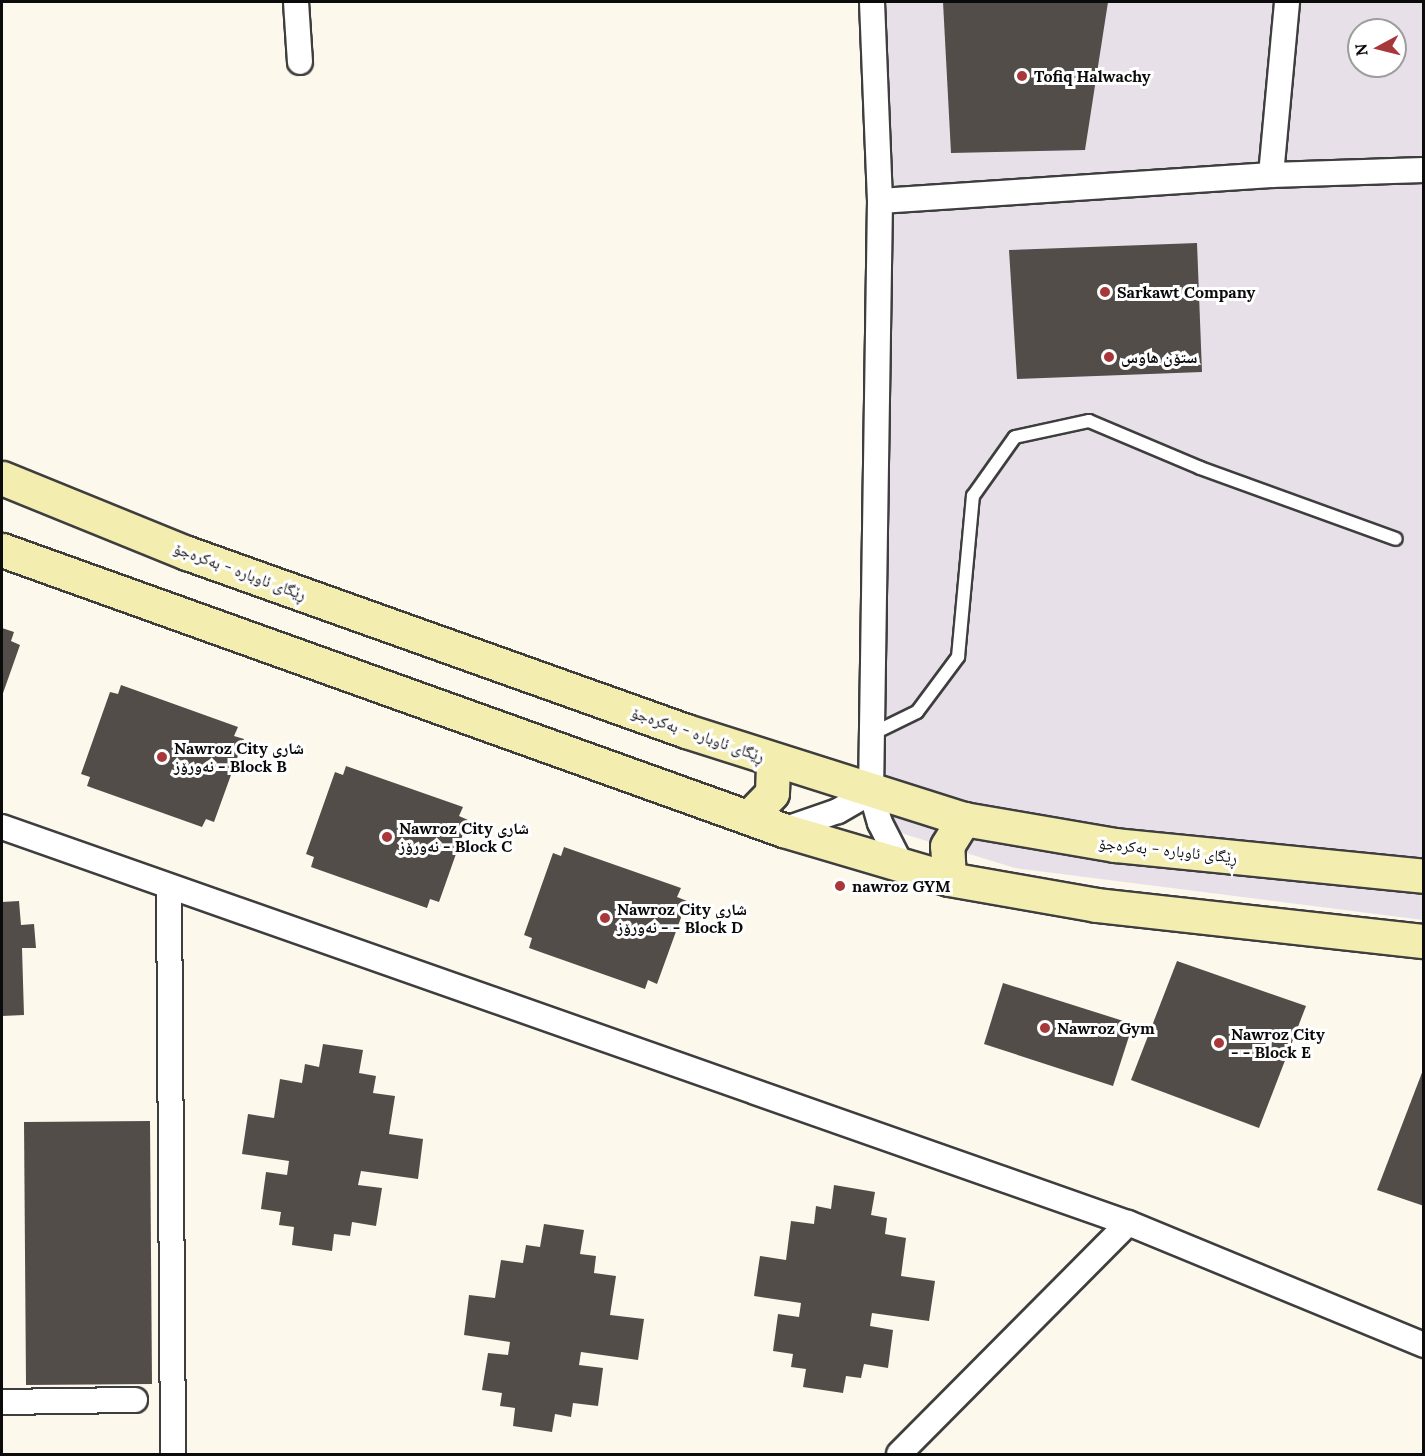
<!DOCTYPE html>
<meta charset="utf-8">
<style>
body{margin:0}
#map{position:relative;width:1425px;height:1456px;overflow:hidden;background:#fcf9ec;font-family:Lora,"Noto Naskh Arabic",serif}
div>[style]{position:absolute}
.industrial>*{inset:0;background:#e8e0e9}
.building>*{inset:0;background:#524d49}
.roads{filter:drop-shadow(2px 0 #3e3e3e) drop-shadow(-2px 0 #3e3e3e) drop-shadow(0 2px #3e3e3e) drop-shadow(0 -2px #3e3e3e)}
.service>*{height:12px;margin:-6px;padding:0 6px;transform-origin:6px;border-radius:6px;background:#fff}
.minor>*{height:24px;margin:-12px;padding:0 12px;transform-origin:12px;border-radius:12px;background:#fff}
.secondary>*{height:33px;margin:-16.5px;padding:0 16.5px;transform-origin:16.5px;border-radius:16.5px;background:#f4edb0}
.dots>*{width:16px;height:16px;translate:-50% -50%;box-sizing:border-box;border:3px solid #fff;border-radius:50%}
span{translate:-50% -50%;white-space:nowrap;text-align:center;line-height:1.15;-webkit-text-stroke:6px #fff;paint-order:stroke}
.poi-label{font-size:16px;color:#0b0b0b;font-weight:700}
.left{translate:0 -50%;text-align:left}
.street-label{font-size:16px;color:#0b0b0b}
.frame{position:absolute;inset:0;border:3px solid #0b0b0b;pointer-events:none}
.north{position:absolute;left:1347px;top:18px;width:60px;height:60px;box-sizing:border-box;background:#fff;border:2px solid #9d9d9d;border-radius:50%;rotate:263deg;font-size:16px;font-weight:700;line-height:24px;text-align:center;color:#0b0b0b}
.north::after{content:'';display:block;margin:auto;width:21px;height:27px;background:#a8373a;clip-path:polygon(50% 0,100% 100%,50% 72%,0 100%)}
</style>
<div id="map">
<div class="industrial">
<i style="clip-path:polygon(evenodd,868px 2px,1423px 2px,1423px 920px,1015px 868px,868px 823px,879px 303px,868px 2px,1359px 30px,1395px 30px,1395px 66px,1359px 66px,1359px 30px)"></i>
</div>
<div class="building">
<i style="clip-path:polygon(943px 2px,1108px 2px,1085px 150px,951px 153px)"></i>
<i style="clip-path:polygon(1197px 243px,1202px 372px,1017px 379px,1009px 250px)"></i>
<i style="clip-path:polygon(2px 628px,14px 632px,11px 641px,20px 645px,2px 696px)"></i>
<i style="clip-path:polygon(121px 685px,238px 727px,234px 736px,244px 739px,214px 822px,206px 819px,202px 827px,87px 786px,90px 777px,81px 774px,110px 692px,118px 694px)"></i>
<i style="clip-path:polygon(346px 766px,463px 807px,459px 816px,468px 820px,439px 902px,430px 899px,427px 908px,311px 867px,314px 857px,306px 854px,335px 772px,343px 775px)"></i>
<i style="clip-path:polygon(564px 847px,681px 888px,677px 897px,687px 901px,657px 984px,648px 980px,645px 989px,529px 948px,532px 938px,524px 935px,553px 853px,561px 856px)"></i>
<i style="clip-path:polygon(19px 901px,21px 925px,34px 924px,36px 948px,22px 948px,24px 1015px,2px 1016px,2px 902px)"></i>
<i style="clip-path:polygon(1177px 961px,1306px 1006px,1259px 1128px,1131px 1080px)"></i>
<i style="clip-path:polygon(1003px 983px,1133px 1024px,1113px 1086px,984px 1044px)"></i>
<i style="clip-path:polygon(323px 1044px,363px 1050px,359px 1073px,376px 1076px,373px 1093px,395px 1096px,389px 1134px,423px 1139px,418px 1179px,361px 1171px,358px 1185px,382px 1188px,376px 1226px,352px 1222px,350px 1236px,334px 1234px,332px 1251px,292px 1245px,294px 1227px,279px 1225px,281px 1212px,261px 1209px,266px 1172px,287px 1175px,289px 1161px,242px 1154px,248px 1114px,274px 1118px,280px 1079px,302px 1083px,305px 1064px,319px 1067px)"></i>
<i style="clip-path:polygon(1423px 1070px,1424px 1070px,1424px 1206px,1377px 1190px)"></i>
<i style="clip-path:polygon(150px 1121px,152px 1384px,26px 1385px,24px 1122px)"></i>
<i style="clip-path:polygon(834px 1185px,875px 1192px,871px 1215px,887px 1218px,885px 1234px,906px 1238px,901px 1276px,935px 1281px,929px 1321px,872px 1313px,870px 1326px,893px 1330px,888px 1368px,864px 1364px,861px 1378px,846px 1376px,843px 1393px,803px 1387px,806px 1369px,791px 1367px,793px 1354px,773px 1351px,778px 1314px,799px 1317px,801px 1303px,754px 1296px,760px 1256px,786px 1260px,791px 1221px,814px 1224px,816px 1206px,831px 1209px)"></i>
<i style="clip-path:polygon(544px 1224px,584px 1230px,580px 1254px,596px 1256px,594px 1273px,616px 1276px,610px 1315px,644px 1319px,638px 1360px,581px 1352px,579px 1365px,603px 1368px,598px 1406px,573px 1403px,571px 1417px,555px 1414px,552px 1432px,513px 1426px,515px 1408px,500px 1406px,502px 1393px,482px 1390px,488px 1353px,508px 1355px,510px 1342px,464px 1335px,469px 1295px,495px 1298px,501px 1260px,523px 1263px,526px 1245px,540px 1247px)"></i>
</div>
<div class="roads">
<div class="service">
<i style="left:872px;top:734px;width:50px;rotate:-26.1deg"></i>
<i style="left:917px;top:712px;width:69px;rotate:-53.3deg"></i>
<i style="left:958px;top:657px;width:162px;rotate:-84.7deg"></i>
<i style="left:973px;top:496px;width:72px;rotate:-54.6deg"></i>
<i style="left:1015px;top:437px;width:76px;rotate:-12.2deg"></i>
<i style="left:1089px;top:421px;width:121px;rotate:22.9deg"></i>
<i style="left:1200px;top:468px;width:208px;rotate:19.9deg"></i>
</div>
<div class="minor">
<i style="left:296px;top:2px;width:60px;rotate:86.2deg"></i>
<i style="left:872px;top:2px;width:199px;rotate:87.7deg"></i>
<i style="left:880px;top:201px;width:591px;rotate:90.87deg"></i>
<i style="left:871px;top:792px;width:32px;rotate:74deg"></i>
<i style="left:880px;top:823px;width:48px;rotate:62.9deg"></i>
<i style="left:1271px;top:175px;width:174px;rotate:-84.7deg"></i>
<i style="left:880px;top:201px;width:392px;rotate:-3.8deg"></i>
<i style="left:1271px;top:175px;width:153px;rotate:-1.9deg"></i>
<i style="left:2px;top:827px;width:1194px;rotate:19.38deg"></i>
<i style="left:1128px;top:1223px;width:320px;rotate:22.4deg"></i>
<i style="left:783px;top:830px;width:58px;rotate:-19.1deg"></i>
<i style="left:838px;top:811px;width:38px;rotate:-30deg"></i>
<i style="left:169px;top:889px;width:565px;rotate:89.59deg"></i>
<i style="left:2px;top:1402px;width:133px;rotate:-0.9deg"></i>
<i style="left:899px;top:1454px;width:325px;rotate:-45.2deg"></i>
</div>
<div class="secondary">
<i style="left:2px;top:478px;width:200px;rotate:22.1deg"></i>
<i style="left:187px;top:553px;width:530px;rotate:19.63deg"></i>
<i style="left:686px;top:731px;width:292px;rotate:17.6deg"></i>
<i style="left:964px;top:819px;width:153px;rotate:9.8deg"></i>
<i style="left:1115px;top:845px;width:311px;rotate:5.7deg"></i>
<i style="left:2px;top:550px;width:830px;rotate:19.72deg"></i>
<i style="left:783px;top:830px;width:173px;rotate:16.4deg"></i>
<i style="left:949px;top:879px;width:149px;rotate:10deg"></i>
<i style="left:1096px;top:905px;width:330px;rotate:6.3deg"></i>
<i style="left:749px;top:817px;width:33px;rotate:-46deg"></i>
<i style="left:772px;top:793px;width:33px;rotate:-88deg"></i>
<i style="left:949px;top:879px;width:33px;rotate:-93deg"></i>
<i style="left:947px;top:846px;width:32px;rotate:-58deg"></i>
</div>
</div>
<div class="dots">
<i style="left:1022px;top:76px;background:#a8373a"></i>
<i style="left:1105px;top:292px;background:#a8373a"></i>
<i style="left:1109px;top:357px;background:#a8373a"></i>
<i style="left:162px;top:757px;background:#a8373a"></i>
<i style="left:387px;top:837px;background:#a8373a"></i>
<i style="left:840px;top:886px;background:#a8373a"></i>
<i style="left:605px;top:918px;background:#a8373a"></i>
<i style="left:1045px;top:1028px;background:#a8373a"></i>
<i style="left:1219px;top:1043px;background:#a8373a"></i>
</div>
<div class="poi-label">
<span class="left" style="left:1034px;top:76px">Tofiq Halwachy</span>
<span class="left" style="left:1117px;top:292px">Sarkawt Company</span>
<span class="left" style="left:1121px;top:357px">ستۆن هاوس</span>
<span class="left" style="left:174px;top:757px">Nawroz City شاری<br>نەورۆز - Block B</span>
<span class="left" style="left:399px;top:837px">Nawroz City شاری<br>نەورۆز - Block C</span>
<span class="left" style="left:852px;top:886px">nawroz GYM</span>
<span class="left" style="left:617px;top:918px">Nawroz City شاری<br>نەورۆز - - Block D</span>
<span class="left" style="left:1057px;top:1028px">Nawroz Gym</span>
<span class="left" style="left:1231px;top:1043px">Nawroz City<br>- - Block E</span>
</div>
<div class="street-label">
<span style="left:240px;top:571px;rotate:20deg">ڕێگای ئاوبارە - بەکرەجۆ</span>
<span style="left:698px;top:734px;rotate:19deg">ڕێگای ئاوبارە - بەکرەجۆ</span>
<span style="left:1168px;top:850px;rotate:6deg">ڕێگای ئاوبارە - بەکرەجۆ</span>
</div>
<div class="frame"></div>
<div class="north">N</div>
</div>
